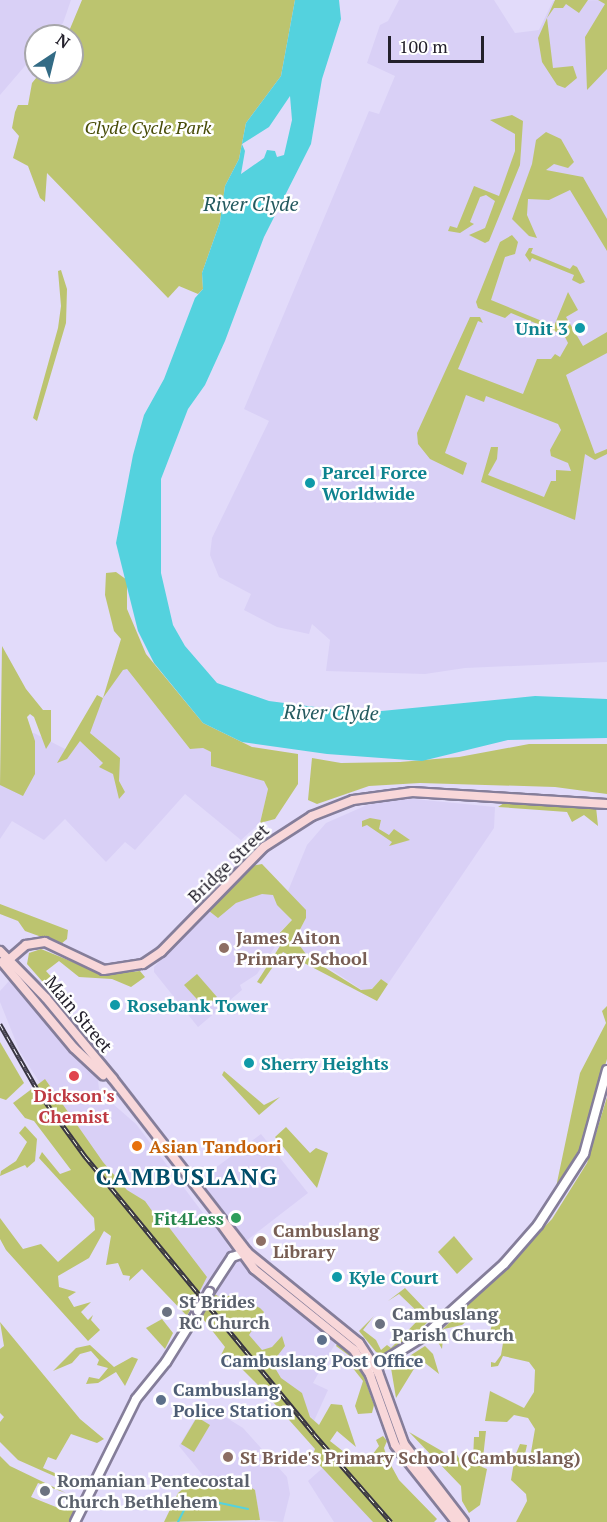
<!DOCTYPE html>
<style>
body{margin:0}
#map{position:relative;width:607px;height:1522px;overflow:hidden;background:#e2dbfa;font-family:"PT Serif",serif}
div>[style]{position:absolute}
.built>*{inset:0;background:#d9d0f6}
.green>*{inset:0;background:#bcc46f}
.water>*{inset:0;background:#54d2de}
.stream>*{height:2px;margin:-1px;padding:0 1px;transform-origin:1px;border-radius:1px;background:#54d2de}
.roads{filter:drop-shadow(2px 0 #857e9a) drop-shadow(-2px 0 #857e9a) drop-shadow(0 2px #857e9a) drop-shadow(0 -2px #857e9a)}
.secondary>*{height:8px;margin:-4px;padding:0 4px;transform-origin:4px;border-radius:4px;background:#fff}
.primary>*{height:8px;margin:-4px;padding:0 4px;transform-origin:4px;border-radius:4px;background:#f8d7d9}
.rail>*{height:4.5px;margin-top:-2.25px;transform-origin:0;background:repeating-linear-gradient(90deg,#fff 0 7px,#383542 0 14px);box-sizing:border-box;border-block:2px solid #383542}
.bridges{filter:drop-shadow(2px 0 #857e9a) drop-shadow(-2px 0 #857e9a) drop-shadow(0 2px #857e9a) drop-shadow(0 -2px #857e9a)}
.secondary-bridge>*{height:8px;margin:-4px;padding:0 4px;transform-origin:4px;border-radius:4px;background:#fff}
.dots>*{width:16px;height:16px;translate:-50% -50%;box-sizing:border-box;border:3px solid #fff;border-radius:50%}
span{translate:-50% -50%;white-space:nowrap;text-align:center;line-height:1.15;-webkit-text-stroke:5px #fff;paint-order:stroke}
.park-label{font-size:18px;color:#474b07;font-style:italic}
.culture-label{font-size:18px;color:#0d838f;font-weight:700}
.right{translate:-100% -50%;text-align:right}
.left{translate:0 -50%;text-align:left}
.street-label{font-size:18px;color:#23202b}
.education-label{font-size:18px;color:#785e54;font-weight:700}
.health-label{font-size:18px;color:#be3a42;font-weight:700}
.food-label{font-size:18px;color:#c56008;font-weight:700}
.leisure-label{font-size:18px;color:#27864d;font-weight:700}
.worship-label{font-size:18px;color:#5b616d;font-weight:700}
.service-label{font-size:18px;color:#4e5e75;font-weight:700}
.water-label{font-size:20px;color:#245a5f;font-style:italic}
.district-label{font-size:24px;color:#004d69;font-weight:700;letter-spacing:1.5px}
.north{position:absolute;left:24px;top:24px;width:60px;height:60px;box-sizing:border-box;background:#fff;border:2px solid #a7a6aa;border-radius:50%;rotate:35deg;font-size:16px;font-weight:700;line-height:24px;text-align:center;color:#23202b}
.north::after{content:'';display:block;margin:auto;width:21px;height:27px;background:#336b85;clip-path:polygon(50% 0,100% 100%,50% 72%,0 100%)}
.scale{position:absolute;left:388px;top:36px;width:96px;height:27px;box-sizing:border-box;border:3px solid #23202b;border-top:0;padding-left:8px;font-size:18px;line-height:21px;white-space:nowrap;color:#23202b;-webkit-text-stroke:4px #fff;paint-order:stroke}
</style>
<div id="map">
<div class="built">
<i style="clip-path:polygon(0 0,71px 0,63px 23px,51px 36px,36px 36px,36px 53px,0 95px)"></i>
<i style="clip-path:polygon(399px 0,494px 0,515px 33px,539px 30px,553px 1px,607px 0,607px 662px,465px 668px,425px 674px,326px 671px,330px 640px,312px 624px,309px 634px,277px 627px,244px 610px,251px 594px,219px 577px,210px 555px,212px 538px,269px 421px,244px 409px,369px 111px,379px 114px,395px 76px,367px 63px,380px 25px,388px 21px)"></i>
<i style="clip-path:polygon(123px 669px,127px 669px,190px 749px,203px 748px,264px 781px,268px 789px,260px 823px,241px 840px,185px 794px,135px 850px,125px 842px,106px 862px,65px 819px,44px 840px,12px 821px,0 839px,0 785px,15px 738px,34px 733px,67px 750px)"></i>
<i style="clip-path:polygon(404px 798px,495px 807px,494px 828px,388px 984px,381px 979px,372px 989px,362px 990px,311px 956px,308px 958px,295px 939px,306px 918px,288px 891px,307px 845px,326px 823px,367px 805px)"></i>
<i style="clip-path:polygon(252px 866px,272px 886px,277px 904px,292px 920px,276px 936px,278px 942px,257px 974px,240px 985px,242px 990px,198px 1027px,154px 972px,154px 967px)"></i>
<i style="clip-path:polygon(9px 981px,98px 1080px,99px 1089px,113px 1104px,136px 1124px,212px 1225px,222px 1232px,228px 1246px,264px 1287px,339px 1337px,313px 1383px,328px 1390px,314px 1421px,174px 1257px,54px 1105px,20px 1052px,0 1002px,0 991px)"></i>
<i style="clip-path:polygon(261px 1134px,308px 1193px,246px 1241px,199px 1180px)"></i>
<i style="clip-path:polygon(204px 1404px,243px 1428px,287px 1477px,290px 1494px,283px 1522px,260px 1520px,255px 1491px,233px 1476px,205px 1478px,179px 1446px)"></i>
<i style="clip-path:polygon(326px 1465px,374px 1522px,334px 1522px,308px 1481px)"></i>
</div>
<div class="green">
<i style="clip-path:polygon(82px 0,295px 0,281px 76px,246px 123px,239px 159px,225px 186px,220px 222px,202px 273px,203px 289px,198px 294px,179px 286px,168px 298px,47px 173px,45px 202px,40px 198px,28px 166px,13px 158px,19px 136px,12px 128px,15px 112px,18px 105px,28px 105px,32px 83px,41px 72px,72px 72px,72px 36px,67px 36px)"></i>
<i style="clip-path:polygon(555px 0,588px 0,579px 13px,566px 4px,563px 8px,554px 8px,547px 18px,553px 68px,573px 66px,577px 78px,565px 88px,557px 85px,542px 62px,538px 38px)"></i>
<i style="clip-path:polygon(598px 0,607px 0,607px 69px,587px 90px,585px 37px,605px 4px)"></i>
<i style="clip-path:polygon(512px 115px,523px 121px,520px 165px,489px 241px,485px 243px,469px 235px,485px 228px,495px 201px,486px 195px,480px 197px,470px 222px,474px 224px,460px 233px,448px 231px,450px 226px,457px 228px,474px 186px,499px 196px,515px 151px,515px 134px,490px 120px)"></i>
<i style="clip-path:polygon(546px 132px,561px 139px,574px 162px,568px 168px,554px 164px,546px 170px,583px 177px,607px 219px,607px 251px,570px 190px,549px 200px,528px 199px,527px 215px,537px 238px,529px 236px,512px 219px,532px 164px,536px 140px)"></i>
<i style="clip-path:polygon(512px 235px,518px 242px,515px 254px,505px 257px,491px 300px,554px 326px,568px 292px,578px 310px,566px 317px,583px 346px,607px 332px,607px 353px,566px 375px,595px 454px,607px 449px,607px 454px,595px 460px,585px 454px,575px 520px,481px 482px,491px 447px,498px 447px,497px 459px,488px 475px,544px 497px,551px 481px,556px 481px,556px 470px,571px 471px,568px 463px,551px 456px,550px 450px,561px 430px,558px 424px,486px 396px,484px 402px,466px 395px,445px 453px,467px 463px,463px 475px,430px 459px,418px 444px,417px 433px,470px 317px,480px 317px,483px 323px,478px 321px,458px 369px,523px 394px,537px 359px,551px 359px,555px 354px,560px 357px,568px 343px,564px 335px,511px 313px,505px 318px,478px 308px,476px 302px,500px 242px)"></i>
<i style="clip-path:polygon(529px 248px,533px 248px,531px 253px,570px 269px,573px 265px,577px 267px,585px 282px,580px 284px,572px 280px,574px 275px,532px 258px,530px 262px,525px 255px)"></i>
<i style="clip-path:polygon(61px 270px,67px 289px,66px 323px,37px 421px,33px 418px,58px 328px,61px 306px,58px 271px)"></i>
<i style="clip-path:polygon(116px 572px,127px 580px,127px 609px,146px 654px,203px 723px,252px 747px,298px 754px,298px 784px,275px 819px,260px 823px,268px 789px,264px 781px,211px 766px,211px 752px,203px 748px,190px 749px,127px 669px,123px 670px,103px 698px,121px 639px,114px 631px,105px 595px,106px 573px)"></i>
<i style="clip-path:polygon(2px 646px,26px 689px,43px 710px,51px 710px,51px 741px,46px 749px,34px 717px,30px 714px,27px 717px,35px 741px,35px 774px,23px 796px,0 785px)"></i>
<i style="clip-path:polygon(97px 695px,103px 698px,90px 733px,120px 758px,119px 781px,125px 792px,119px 799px,113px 774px,99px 767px,103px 763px,80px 741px,67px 759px,57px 763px)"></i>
<i style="clip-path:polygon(529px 744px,607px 744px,607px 794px,555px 787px,420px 783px,369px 786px,317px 804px,308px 800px,312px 758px,341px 763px,400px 762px,459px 757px)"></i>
<i style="clip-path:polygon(507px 801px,596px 807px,598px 826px,584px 815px,572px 822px,567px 812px,498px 807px)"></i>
<i style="clip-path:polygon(370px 818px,381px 820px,379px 829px,389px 835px,394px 829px,410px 840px,389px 846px,392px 842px,367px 825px,362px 827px,362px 821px)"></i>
<i style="clip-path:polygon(262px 864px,306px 910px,306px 918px,295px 939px,308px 957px,361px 990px,372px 989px,381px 979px,388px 984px,377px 1001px,283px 952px,261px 984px,257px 982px,280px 946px,276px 937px,292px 920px,277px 905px,273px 895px,262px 894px,236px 903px,218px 918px,209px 911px,252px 866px)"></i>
<i style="clip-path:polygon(0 904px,68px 930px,67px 939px,61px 944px,25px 931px,18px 921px,0 914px)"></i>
<i style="clip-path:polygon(41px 949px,95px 971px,111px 974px,140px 971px,145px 977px,131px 987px,112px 979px,79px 977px,59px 961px,46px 971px,63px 990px,56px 997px,27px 964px,29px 953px)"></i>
<i style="clip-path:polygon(197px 974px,217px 997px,205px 1008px,184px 985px)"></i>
<i style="clip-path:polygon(607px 1006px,607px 1059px,581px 1146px,555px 1192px,580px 1073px,606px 1023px,602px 1011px)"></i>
<i style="clip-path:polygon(0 1042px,24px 1083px,6px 1100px,0 1098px)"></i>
<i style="clip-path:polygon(224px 1071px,264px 1105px,280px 1097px,259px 1115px,222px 1075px)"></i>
<i style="clip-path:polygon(45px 1079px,103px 1162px,127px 1190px,145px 1201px,160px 1222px,168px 1226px,207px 1277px,187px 1316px,142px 1269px,129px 1281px,130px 1276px,123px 1275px,118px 1263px,106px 1265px,111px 1236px,104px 1231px,89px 1258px,58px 1276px,59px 1287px,76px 1292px,68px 1297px,74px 1307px,91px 1302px,81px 1312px,88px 1320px,93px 1315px,91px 1320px,100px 1330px,88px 1341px,6px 1250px,0 1239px,0 1218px,23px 1249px,41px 1244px,58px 1262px,95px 1230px,94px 1218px,39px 1158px,42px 1152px,60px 1174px,71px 1170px,34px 1121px,25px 1118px,13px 1103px)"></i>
<i style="clip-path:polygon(607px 1097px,607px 1522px,516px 1522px,527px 1501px,526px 1494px,511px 1480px,515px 1456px,520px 1444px,527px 1445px,525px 1454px,530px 1458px,535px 1429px,528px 1418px,514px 1415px,507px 1422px,485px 1421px,490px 1391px,524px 1408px,534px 1392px,535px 1370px,529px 1362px,503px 1356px,498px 1366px,491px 1367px,491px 1362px,495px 1363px,501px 1355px,504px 1337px,490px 1332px,494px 1316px,479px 1310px,462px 1325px,444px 1329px,442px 1349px,435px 1337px,552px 1219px,587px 1163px)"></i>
<i style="clip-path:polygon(25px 1126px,37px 1139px,35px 1161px,27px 1168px,25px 1165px,0 1176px,1px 1171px,16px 1161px,27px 1142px,19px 1133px)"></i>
<i style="clip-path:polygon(286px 1127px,310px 1153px,316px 1148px,328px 1153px,317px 1188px,275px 1137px)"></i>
<i style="clip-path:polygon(454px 1236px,473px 1259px,457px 1274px,438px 1252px)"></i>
<i style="clip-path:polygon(405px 1288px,425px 1309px,430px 1320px,403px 1345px,385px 1355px,376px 1352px,359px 1331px,374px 1316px,363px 1330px,376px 1340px,381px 1350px,387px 1345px,391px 1348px,422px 1316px,399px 1294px,388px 1301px)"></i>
<i style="clip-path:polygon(214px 1294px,220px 1297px,234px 1295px,260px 1308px,264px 1312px,249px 1335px,262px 1350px,272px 1347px,282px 1336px,285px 1346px,272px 1363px,281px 1378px,302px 1393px,310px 1417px,319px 1425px,331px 1404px,342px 1405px,356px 1447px,337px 1431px,330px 1441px,363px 1467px,379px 1446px,376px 1440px,383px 1436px,387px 1441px,384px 1448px,387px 1458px,399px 1480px,437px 1519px,434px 1522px,373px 1522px,312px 1457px,315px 1449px,257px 1384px,238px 1365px,220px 1357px,225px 1347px,203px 1319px,196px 1322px,195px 1318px)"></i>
<i style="clip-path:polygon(162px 1319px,173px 1333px,165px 1349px,146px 1328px)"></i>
<i style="clip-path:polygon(0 1322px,80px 1419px,104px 1439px,97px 1443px,71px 1434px,56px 1460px,48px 1457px,43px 1468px,76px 1482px,81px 1488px,18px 1460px,0 1442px,0 1422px,4px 1417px,0 1413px,0 1349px,4px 1346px)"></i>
<i style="clip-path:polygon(338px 1342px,350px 1352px,362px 1371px,374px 1405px,372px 1413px,358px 1414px,355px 1406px,363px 1381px,348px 1362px,351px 1357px,336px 1346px)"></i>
<i style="clip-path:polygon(90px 1345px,114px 1367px,132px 1357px,138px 1359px,125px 1386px,116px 1372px,98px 1383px,86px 1384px,89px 1377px,99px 1379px,108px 1368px,97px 1365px,99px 1360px,91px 1351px,80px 1354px,72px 1363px,53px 1371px,76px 1348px)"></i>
<i style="clip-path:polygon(425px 1346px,433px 1354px,439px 1374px,420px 1359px,396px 1398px,391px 1368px)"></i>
<i style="clip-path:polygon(197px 1417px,210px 1425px,194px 1452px,181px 1444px)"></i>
<i style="clip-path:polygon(479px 1431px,486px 1431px,482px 1467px,487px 1469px,480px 1505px,469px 1513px,462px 1501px,461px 1486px,409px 1432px,447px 1454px,455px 1451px,461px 1462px,473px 1460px,474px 1437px,479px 1437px)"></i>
<i style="clip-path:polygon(0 1456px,10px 1466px,66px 1493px,38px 1483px,31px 1497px,61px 1509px,70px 1508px,79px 1501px,70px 1522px,0 1522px)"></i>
<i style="clip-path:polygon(233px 1476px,255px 1490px,260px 1520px,164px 1522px,178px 1493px,191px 1482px)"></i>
</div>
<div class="water">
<i style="clip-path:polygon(evenodd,295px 0,339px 0,341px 19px,322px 79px,311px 144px,264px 237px,225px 341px,205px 385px,188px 409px,161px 479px,161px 573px,173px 625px,185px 646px,217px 683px,269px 701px,361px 713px,535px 696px,607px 699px,607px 738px,508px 740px,422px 761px,327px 754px,242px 742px,203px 723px,154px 663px,138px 631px,116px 543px,133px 455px,144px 415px,164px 379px,195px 298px,203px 289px,202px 273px,220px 222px,225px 186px,239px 159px,246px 123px,281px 76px,295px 0,290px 96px,292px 120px,284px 155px,277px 157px,275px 151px,267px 150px,264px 158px,241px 174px,245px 151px,242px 144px,269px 127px,290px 96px)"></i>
</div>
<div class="stream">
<i style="left:178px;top:1522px;width:18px;rotate:-63deg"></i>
<i style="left:186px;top:1506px;width:21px;rotate:-17deg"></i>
<i style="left:206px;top:1500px;width:43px;rotate:12.1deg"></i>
</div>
<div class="roads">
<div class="secondary">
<i style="left:209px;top:1292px;width:42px;rotate:-56.7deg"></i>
<i style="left:232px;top:1257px;width:16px;rotate:-18deg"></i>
<i style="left:369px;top:1370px;width:65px;rotate:-31.7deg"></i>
<i style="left:424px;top:1336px;width:108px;rotate:-42deg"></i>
<i style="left:504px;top:1264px;width:52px;rotate:-48.9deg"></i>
<i style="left:538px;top:1225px;width:85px;rotate:-57.1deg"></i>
<i style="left:584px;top:1154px;width:87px;rotate:-74.7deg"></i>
<i style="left:75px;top:1522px;width:137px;rotate:-63.6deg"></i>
<i style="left:136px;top:1399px;width:48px;rotate:-51deg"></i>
<i style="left:166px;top:1362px;width:60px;rotate:-57.9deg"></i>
</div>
<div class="primary">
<i style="left:0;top:951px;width:66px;rotate:45.6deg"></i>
<i style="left:46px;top:998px;width:105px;rotate:50.4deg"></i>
<i style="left:113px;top:1079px;width:219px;rotate:52.2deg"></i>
<i style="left:247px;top:1252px;width:144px;rotate:39.1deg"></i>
<i style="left:359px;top:1343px;width:35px;rotate:57deg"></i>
<i style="left:378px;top:1372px;width:77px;rotate:70.1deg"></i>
<i style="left:404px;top:1444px;width:98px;rotate:52.4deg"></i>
<i style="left:2px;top:962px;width:112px;rotate:50.1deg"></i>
<i style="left:74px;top:1048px;width:40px;rotate:43deg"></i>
<i style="left:4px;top:964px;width:29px;rotate:-41deg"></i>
<i style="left:26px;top:945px;width:19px;rotate:-9deg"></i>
<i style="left:45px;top:942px;width:65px;rotate:25.4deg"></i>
<i style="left:104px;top:970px;width:39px;rotate:-9deg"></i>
<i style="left:143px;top:964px;width:22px;rotate:-34deg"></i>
<i style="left:161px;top:952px;width:147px;rotate:-45.6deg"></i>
<i style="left:264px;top:847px;width:57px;rotate:-32.9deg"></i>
<i style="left:312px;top:816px;width:44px;rotate:-21.3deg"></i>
<i style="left:353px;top:800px;width:60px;rotate:-7.7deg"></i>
<i style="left:412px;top:792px;width:195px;rotate:3.5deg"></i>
<i style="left:217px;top:1218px;width:63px;rotate:54deg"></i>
<i style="left:254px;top:1269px;width:129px;rotate:39deg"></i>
<i style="left:354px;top:1350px;width:30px;rotate:57deg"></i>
<i style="left:370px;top:1375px;width:74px;rotate:70.3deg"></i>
<i style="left:395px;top:1445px;width:98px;rotate:51.6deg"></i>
</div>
</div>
<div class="rail">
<i style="left:0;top:1024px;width:81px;rotate:60.3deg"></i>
<i style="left:40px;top:1094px;width:77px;rotate:54deg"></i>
<i style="left:85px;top:1156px;width:360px;rotate:50.5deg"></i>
<i style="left:314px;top:1434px;width:117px;rotate:48.8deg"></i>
</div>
<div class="bridges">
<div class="secondary-bridge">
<i style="left:198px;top:1311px;width:22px;rotate:-60deg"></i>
</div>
</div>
<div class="dots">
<i style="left:580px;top:328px;background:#0f9aa8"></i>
<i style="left:310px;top:483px;background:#0f9aa8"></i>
<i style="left:224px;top:948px;background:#8d6e63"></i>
<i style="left:115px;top:1005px;background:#0f9aa8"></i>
<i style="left:249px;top:1063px;background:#0f9aa8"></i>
<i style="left:74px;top:1076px;background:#e0444e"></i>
<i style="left:137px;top:1146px;background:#e8710a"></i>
<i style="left:236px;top:1218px;background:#2e9e5b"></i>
<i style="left:261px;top:1241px;background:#8d6e63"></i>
<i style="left:337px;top:1277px;background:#0f9aa8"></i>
<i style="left:167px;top:1312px;background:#6b7280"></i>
<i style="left:380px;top:1324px;background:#6b7280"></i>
<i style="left:322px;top:1340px;background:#5c6f8a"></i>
<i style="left:161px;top:1400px;background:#5c6f8a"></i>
<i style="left:228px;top:1457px;background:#8d6e63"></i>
<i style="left:45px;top:1491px;background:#6b7280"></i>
</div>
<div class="park-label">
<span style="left:148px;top:127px">Clyde Cycle Park</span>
</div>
<div class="culture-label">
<span class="right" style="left:568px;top:328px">Unit 3</span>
<span class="left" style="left:322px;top:483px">Parcel Force<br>Worldwide</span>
<span class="left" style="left:127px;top:1005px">Rosebank Tower</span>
<span class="left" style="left:261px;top:1063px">Sherry Heights</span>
<span class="left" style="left:349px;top:1277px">Kyle Court</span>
</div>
<div class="street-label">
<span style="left:228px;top:863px;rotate:-44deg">Bridge Street</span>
<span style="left:79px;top:1014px;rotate:50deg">Main Street</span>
</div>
<div class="education-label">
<span class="left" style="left:236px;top:948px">James Aiton<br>Primary School</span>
<span class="left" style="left:273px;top:1241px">Cambuslang<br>Library</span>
<span class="left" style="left:240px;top:1457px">St Bride's Primary School (Cambuslang)</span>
</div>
<div class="health-label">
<span style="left:74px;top:1106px">Dickson's<br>Chemist</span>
</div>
<div class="food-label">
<span class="left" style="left:149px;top:1146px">Asian Tandoori</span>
</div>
<div class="leisure-label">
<span class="right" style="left:224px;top:1218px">Fit4Less</span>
</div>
<div class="worship-label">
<span class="left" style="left:179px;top:1312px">St Brides<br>RC Church</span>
<span class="left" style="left:392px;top:1324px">Cambuslang<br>Parish Church</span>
<span class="left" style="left:57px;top:1491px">Romanian Pentecostal<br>Church Bethlehem</span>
</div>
<div class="service-label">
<span style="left:322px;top:1360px">Cambuslang Post Office</span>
<span class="left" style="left:173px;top:1400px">Cambuslang<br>Police Station</span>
</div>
<div class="water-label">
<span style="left:251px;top:203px">River Clyde</span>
<span style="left:331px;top:712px;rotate:1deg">River Clyde</span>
</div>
<div class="district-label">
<span style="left:187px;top:1177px">CAMBUSLANG</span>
</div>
<div class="north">N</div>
<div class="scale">100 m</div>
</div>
